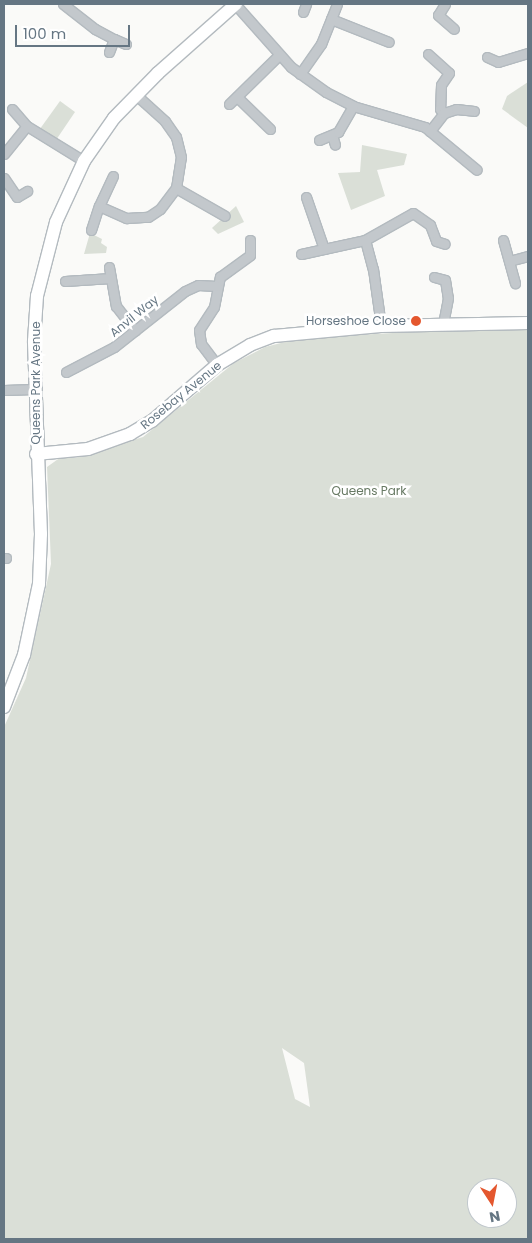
<!DOCTYPE html>
<style>
body{margin:0}
#map{position:relative;width:532px;height:1243px;overflow:hidden;background:#fafaf8;font-family:Poppins,sans-serif}
div>[style]{position:absolute}
.green>*{inset:0;background:#dadfd7}
.roads{filter:drop-shadow(1px 0 #b3babf) drop-shadow(-1px 0 #b3babf) drop-shadow(0 1px #b3babf) drop-shadow(0 -1px #b3babf)}
.street>*{height:9px;margin:-4.5px;padding:0 4.5px;transform-origin:4.5px;border-radius:4.5px;background:#c3c8cc}
.secondary>*{height:12px;margin:-6px;padding:0 6px;transform-origin:6px;border-radius:6px;background:#fff}
.dots>*{width:14px;height:14px;translate:-50% -50%;box-sizing:border-box;border:2px solid #fff;border-radius:50%}
span{translate:-50% -50%;white-space:nowrap;text-align:center;line-height:1.15;-webkit-text-stroke:5px #fff;paint-order:stroke}
.street-label{font-size:12px;color:#657683}
.poi-label{font-size:12px;color:#657683}
.right{translate:-100% -50%;text-align:right}
.park-label{font-size:12px;color:#687a64}
.frame{position:absolute;inset:0;border:5px solid #657683;pointer-events:none}
.north{position:absolute;left:467px;top:1178px;width:50px;height:50px;box-sizing:border-box;background:#fff;border:1px solid #c1c8cd;border-radius:50%;rotate:169deg;font-size:14px;font-weight:700;line-height:20px;text-align:center;color:#657683}
.north::after{content:'';display:block;margin:auto;width:18px;height:22px;background:#e4572e;clip-path:polygon(50% 0,100% 100%,50% 72%,0 100%)}
.scale{position:absolute;left:15px;top:25px;width:115px;height:22px;box-sizing:border-box;border:2px solid #657683;border-top:0;padding-left:6px;font-size:15px;line-height:18px;white-space:nowrap;color:#657683;-webkit-text-stroke:4px #fff;paint-order:stroke}
</style>
<div id="map">
<div class="green">
<i style="clip-path:polygon(528px 82px,528px 128px,502px 109px,507px 96px)"></i>
<i style="clip-path:polygon(60px 101px,75px 112px,54px 143px,37px 133px)"></i>
<i style="clip-path:polygon(362px 145px,407px 154px,404px 165px,377px 170px,385px 196px,351px 210px,338px 173px,360px 172px)"></i>
<i style="clip-path:polygon(236px 206px,244px 222px,218px 234px,212px 228px)"></i>
<i style="clip-path:polygon(90px 233px,102px 239px,101px 243px,107px 247px,106px 253px,84px 254px)"></i>
<i style="clip-path:polygon(evenodd,466px 329px,528px 329px,528px 1239px,4px 1239px,4px 727px,26px 678px,51px 564px,47px 467px,61px 457px,75px 458px,143px 437px,234px 363px,265px 347px,301px 338px,466px 329px,282px 1048px,304px 1063px,310px 1107px,295px 1099px,282px 1048px,466px 329px,477px 1188px,507px 1188px,507px 1218px,477px 1218px,477px 1188px)"></i>
</div>
<div class="roads">
<div class="street">
<i style="left:63px;top:4px;width:41px;rotate:38deg"></i>
<i style="left:95px;top:29px;width:21px;rotate:28deg"></i>
<i style="left:114px;top:39px;width:14px;rotate:111deg"></i>
<i style="left:235px;top:4px;width:84px;rotate:48.4deg"></i>
<i style="left:291px;top:67px;width:43px;rotate:35.5deg"></i>
<i style="left:326px;top:92px;width:30px;rotate:27deg"></i>
<i style="left:353px;top:106px;width:75px;rotate:16.3deg"></i>
<i style="left:425px;top:127px;width:67px;rotate:39.6deg"></i>
<i style="left:445px;top:4px;width:13px;rotate:122deg"></i>
<i style="left:438px;top:15px;width:21px;rotate:41deg"></i>
<i style="left:303px;top:12px;width:9px;rotate:-69deg"></i>
<i style="left:331px;top:19px;width:62px;rotate:21.6deg"></i>
<i style="left:114px;top:39px;width:13px;rotate:23deg"></i>
<i style="left:428px;top:54px;width:28px;rotate:42deg"></i>
<i style="left:449px;top:73px;width:14px;rotate:124deg"></i>
<i style="left:441px;top:85px;width:24px;rotate:92deg"></i>
<i style="left:440px;top:109px;width:6px;rotate:45deg"></i>
<i style="left:444px;top:113px;width:23px;rotate:128deg"></i>
<i style="left:487px;top:57px;width:12px;rotate:24deg"></i>
<i style="left:498px;top:62px;width:31px;rotate:-17deg"></i>
<i style="left:300px;top:74px;width:37px;rotate:-55deg"></i>
<i style="left:321px;top:44px;width:43px;rotate:-68.2deg"></i>
<i style="left:237px;top:97px;width:46px;rotate:44.1deg"></i>
<i style="left:229px;top:104px;width:70px;rotate:-44.4deg"></i>
<i style="left:12px;top:109px;width:23px;rotate:49deg"></i>
<i style="left:27px;top:126px;width:67px;rotate:31.6deg"></i>
<i style="left:444px;top:113px;width:13px;rotate:-18deg"></i>
<i style="left:456px;top:109px;width:18px;rotate:6deg"></i>
<i style="left:332px;top:135px;width:10px;rotate:73deg"></i>
<i style="left:319px;top:140px;width:21px;rotate:-23deg"></i>
<i style="left:338px;top:132px;width:30px;rotate:-60deg"></i>
<i style="left:4px;top:154px;width:36px;rotate:-51deg"></i>
<i style="left:4px;top:178px;width:23px;rotate:56deg"></i>
<i style="left:17px;top:197px;width:12px;rotate:-31deg"></i>
<i style="left:176px;top:188px;width:56px;rotate:29.7deg"></i>
<i style="left:306px;top:197px;width:55px;rotate:70.9deg"></i>
<i style="left:99px;top:206px;width:33px;rotate:-65deg"></i>
<i style="left:91px;top:230px;width:25px;rotate:-72deg"></i>
<i style="left:99px;top:206px;width:30px;rotate:24deg"></i>
<i style="left:126px;top:218px;width:22px;rotate:-3deg"></i>
<i style="left:148px;top:217px;width:14px;rotate:-34deg"></i>
<i style="left:160px;top:209px;width:26px;rotate:-53deg"></i>
<i style="left:176px;top:188px;width:31px;rotate:-81deg"></i>
<i style="left:181px;top:157px;width:21px;rotate:-104deg"></i>
<i style="left:176px;top:137px;width:19px;rotate:-125deg"></i>
<i style="left:165px;top:121px;width:39px;rotate:-138deg"></i>
<i style="left:365px;top:240px;width:55px;rotate:-29.4deg"></i>
<i style="left:413px;top:213px;width:21px;rotate:35deg"></i>
<i style="left:430px;top:225px;width:17px;rotate:69deg"></i>
<i style="left:436px;top:241px;width:9px;rotate:18deg"></i>
<i style="left:503px;top:240px;width:45px;rotate:74.4deg"></i>
<i style="left:301px;top:254px;width:66px;rotate:-12.3deg"></i>
<i style="left:365px;top:240px;width:30px;rotate:75deg"></i>
<i style="left:373px;top:269px;width:58px;rotate:82deg"></i>
<i style="left:509px;top:261px;width:20px;rotate:-15deg"></i>
<i style="left:109px;top:267px;width:40px;rotate:80deg"></i>
<i style="left:116px;top:306px;width:31px;rotate:52deg"></i>
<i style="left:434px;top:277px;width:11px;rotate:15deg"></i>
<i style="left:445px;top:280px;width:18px;rotate:81deg"></i>
<i style="left:448px;top:298px;width:26px;rotate:101deg"></i>
<i style="left:65px;top:281px;width:46px;rotate:-3.7deg"></i>
<i style="left:217px;top:365px;width:26px;rotate:-127deg"></i>
<i style="left:201px;top:344px;width:14px;rotate:-98deg"></i>
<i style="left:199px;top:330px;width:27px;rotate:-57deg"></i>
<i style="left:214px;top:307px;width:31px;rotate:-79deg"></i>
<i style="left:220px;top:277px;width:37px;rotate:-36deg"></i>
<i style="left:250px;top:255px;width:15px;rotate:-90deg"></i>
<i style="left:66px;top:372px;width:54px;rotate:-27.5deg"></i>
<i style="left:114px;top:347px;width:90px;rotate:-38.3deg"></i>
<i style="left:185px;top:291px;width:14px;rotate:-25deg"></i>
<i style="left:198px;top:285px;width:19px;rotate:3deg"></i>
<i style="left:4px;top:390px;width:30px;rotate:-2deg"></i>
<i style="left:4px;top:558px;width:2px"></i>
</div>
<div class="secondary">
<i style="left:36px;top:454px;width:52px;rotate:-5.5deg"></i>
<i style="left:88px;top:449px;width:45px;rotate:-19.7deg"></i>
<i style="left:130px;top:434px;width:26px;rotate:-31deg"></i>
<i style="left:152px;top:421px;width:86px;rotate:-40.7deg"></i>
<i style="left:217px;top:365px;width:39px;rotate:-31deg"></i>
<i style="left:250px;top:345px;width:26px;rotate:-21deg"></i>
<i style="left:274px;top:336px;width:107px;rotate:-5.3deg"></i>
<i style="left:381px;top:326px;width:147px;rotate:-1.2deg"></i>
<i style="left:4px;top:707px;width:56px;rotate:-69deg"></i>
<i style="left:24px;top:655px;width:73px;rotate:-78.1deg"></i>
<i style="left:39px;top:584px;width:50px;rotate:-87.7deg"></i>
<i style="left:41px;top:534px;width:193px;rotate:-92.1deg"></i>
<i style="left:34px;top:341px;width:45px;rotate:-86.2deg"></i>
<i style="left:37px;top:296px;width:76px;rotate:-75.6deg"></i>
<i style="left:56px;top:222px;width:67px;rotate:-65.3deg"></i>
<i style="left:84px;top:161px;width:52px;rotate:-55.1deg"></i>
<i style="left:114px;top:118px;width:63px;rotate:-45.6deg"></i>
<i style="left:158px;top:73px;width:104px;rotate:-41.5deg"></i>
</div>
</div>
<div class="dots">
<i style="left:416px;top:321px;background:#e4572e"></i>
</div>
<div class="street-label">
<span style="left:134px;top:316px;rotate:-39deg">Anvil Way</span>
<span style="left:36px;top:383px;rotate:-90deg">Queens Park Avenue</span>
<span style="left:181px;top:395px;rotate:-39deg">Rosebay Avenue</span>
</div>
<div class="poi-label">
<span class="right" style="left:406px;top:321px">Horseshoe Close</span>
</div>
<div class="park-label">
<span style="left:369px;top:491px">Queens Park</span>
</div>
<div class="frame"></div>
<div class="north">N</div>
<div class="scale">100 m</div>
</div>
